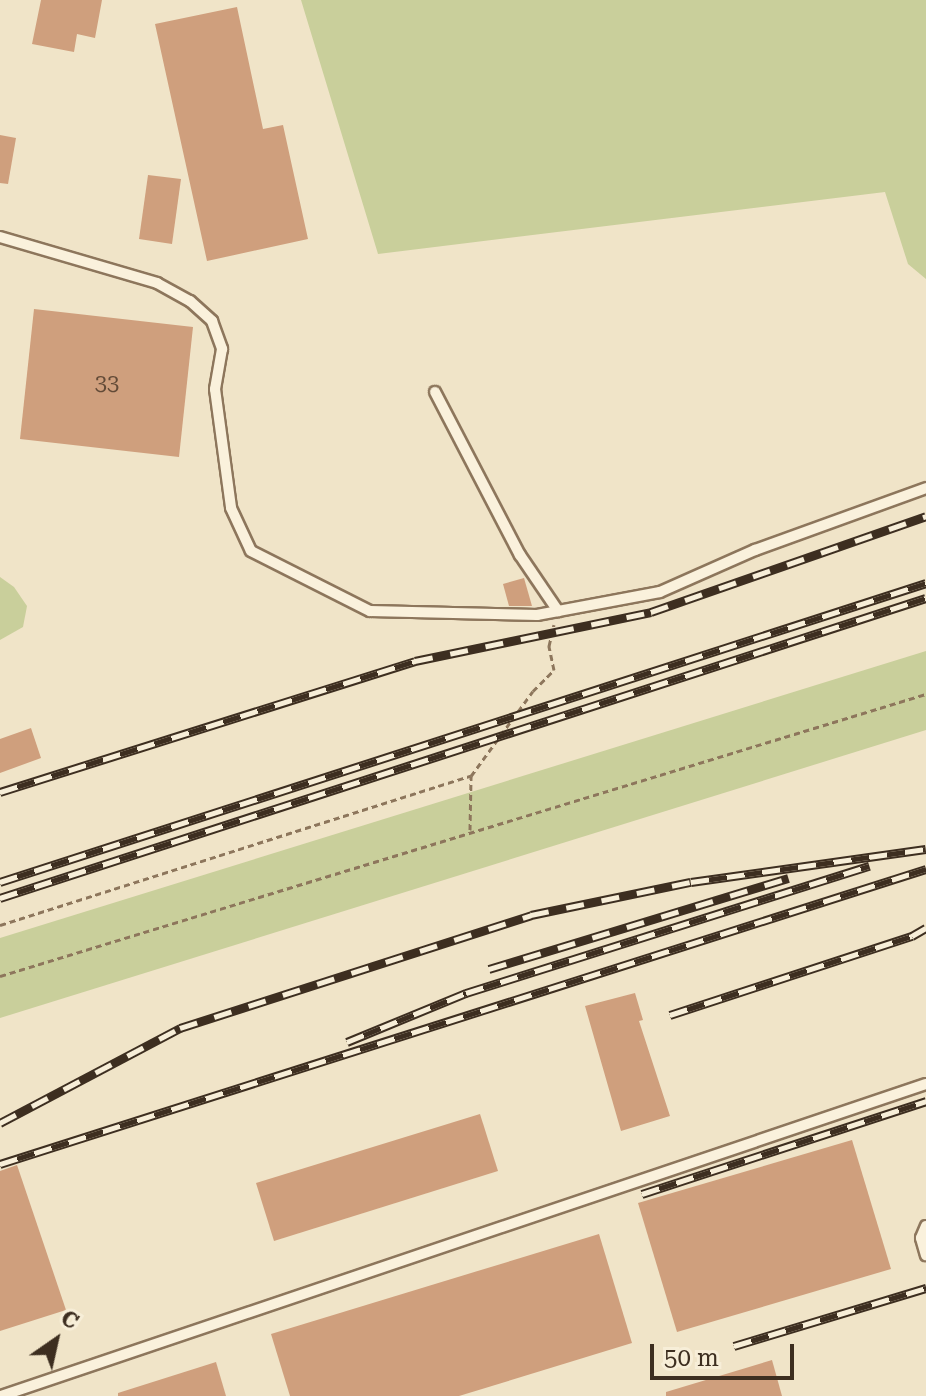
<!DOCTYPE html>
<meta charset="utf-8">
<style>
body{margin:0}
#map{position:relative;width:926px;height:1396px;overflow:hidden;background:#f0e4c8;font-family:"Roboto Serif",serif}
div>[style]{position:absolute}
.green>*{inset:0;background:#c9cf9b}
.building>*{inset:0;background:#cf9f7d}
.path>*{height:3px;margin-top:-1.5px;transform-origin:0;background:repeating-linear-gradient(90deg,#8d765c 0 6px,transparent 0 10px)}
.roads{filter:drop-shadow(2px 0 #8d765c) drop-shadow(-2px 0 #8d765c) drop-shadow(0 2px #8d765c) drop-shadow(0 -2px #8d765c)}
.service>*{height:10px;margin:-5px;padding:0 5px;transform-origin:5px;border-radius:5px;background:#faf1dc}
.rail>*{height:9px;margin-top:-4.5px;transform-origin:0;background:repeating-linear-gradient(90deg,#f7eed8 0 18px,#3d2e20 0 36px);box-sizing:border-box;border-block:2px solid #3d2e20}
span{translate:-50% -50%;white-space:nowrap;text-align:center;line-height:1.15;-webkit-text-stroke:6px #f7eed8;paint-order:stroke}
.number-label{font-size:22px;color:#624a37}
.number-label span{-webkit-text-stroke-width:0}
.north{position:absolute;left:16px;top:1300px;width:80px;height:80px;-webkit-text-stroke:6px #f7eed8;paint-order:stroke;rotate:34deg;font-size:22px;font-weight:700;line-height:32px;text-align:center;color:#3d2e20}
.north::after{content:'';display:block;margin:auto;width:28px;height:36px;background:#3d2e20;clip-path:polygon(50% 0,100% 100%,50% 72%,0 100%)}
.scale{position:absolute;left:650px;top:1344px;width:144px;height:36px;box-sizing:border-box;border:4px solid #3d2e20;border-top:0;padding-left:10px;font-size:24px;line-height:28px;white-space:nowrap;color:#3d2e20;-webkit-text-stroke:6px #f7eed8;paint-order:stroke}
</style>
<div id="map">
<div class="green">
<i style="clip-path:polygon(301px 0,926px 0,926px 279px,908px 264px,885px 192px,378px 254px)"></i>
<i style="clip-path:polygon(0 577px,14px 587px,27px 606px,23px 627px,0 640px)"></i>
<i style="clip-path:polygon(926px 651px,926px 730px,0 1018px,0 938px)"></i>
</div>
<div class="building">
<i style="clip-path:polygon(41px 0,102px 0,95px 38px,77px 34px,74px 52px,32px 44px)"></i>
<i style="clip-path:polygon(237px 7px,263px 129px,283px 125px,308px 239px,207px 261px,155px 24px)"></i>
<i style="clip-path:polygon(0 135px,16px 138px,8px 184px,0 183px)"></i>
<i style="clip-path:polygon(148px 175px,181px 179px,172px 244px,139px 239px)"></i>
<i style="clip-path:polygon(34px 309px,193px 327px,179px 457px,20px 439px)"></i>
<i style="clip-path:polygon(524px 578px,532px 606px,509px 606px,503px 584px)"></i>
<i style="clip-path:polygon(31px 728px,41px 758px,0 773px,0 739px)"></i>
<i style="clip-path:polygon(635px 993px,643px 1020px,639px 1021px,670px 1116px,621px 1131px,585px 1006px)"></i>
<i style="clip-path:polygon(480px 1114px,498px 1171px,274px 1241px,256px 1183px)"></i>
<i style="clip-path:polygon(852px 1140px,891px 1269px,677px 1332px,638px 1203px)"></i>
<i style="clip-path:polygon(17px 1165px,66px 1310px,0 1331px,0 1171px)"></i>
<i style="clip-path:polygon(599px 1234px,632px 1343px,459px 1396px,290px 1396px,271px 1334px)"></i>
<i style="clip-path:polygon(772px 1360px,782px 1396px,666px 1396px,666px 1392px)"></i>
<i style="clip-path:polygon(216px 1362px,226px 1396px,118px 1396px,118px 1393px)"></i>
</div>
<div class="path">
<i style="left:470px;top:830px;width:54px;rotate:-88.9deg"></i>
<i style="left:471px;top:776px;width:105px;rotate:-53.9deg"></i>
<i style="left:533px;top:691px;width:30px;rotate:-45deg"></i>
<i style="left:554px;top:670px;width:25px;rotate:-102deg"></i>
<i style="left:549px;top:646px;width:22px;rotate:-77deg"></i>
<i style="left:0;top:925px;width:494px;rotate:-17.6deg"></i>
<i style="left:0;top:976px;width:968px;rotate:-16.94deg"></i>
</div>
<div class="roads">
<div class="service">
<i style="left:0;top:237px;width:164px;rotate:16.3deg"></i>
<i style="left:157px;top:283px;width:38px;rotate:29deg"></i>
<i style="left:190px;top:301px;width:30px;rotate:42deg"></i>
<i style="left:212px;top:321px;width:30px;rotate:70deg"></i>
<i style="left:222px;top:349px;width:41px;rotate:99.9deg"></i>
<i style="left:215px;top:389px;width:120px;rotate:82.3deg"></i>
<i style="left:231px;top:508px;width:47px;rotate:65.1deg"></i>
<i style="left:251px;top:551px;width:133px;rotate:26.8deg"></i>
<i style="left:370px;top:611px;width:167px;rotate:1.4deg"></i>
<i style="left:537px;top:615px;width:125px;rotate:-10.6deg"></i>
<i style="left:660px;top:592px;width:104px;rotate:-23.9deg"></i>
<i style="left:755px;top:550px;width:182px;rotate:-19.9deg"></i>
<i style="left:435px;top:392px;width:184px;rotate:62.5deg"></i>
<i style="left:520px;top:555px;width:68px;rotate:55.8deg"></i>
<i style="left:926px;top:1226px;width:13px;rotate:113deg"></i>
<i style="left:921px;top:1238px;width:18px;rotate:74deg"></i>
<i style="left:1px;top:1396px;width:976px;rotate:-18.64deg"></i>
</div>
</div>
<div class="rail">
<i style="left:0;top:792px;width:435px;rotate:-17.5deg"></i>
<i style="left:415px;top:661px;width:241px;rotate:-11.7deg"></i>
<i style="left:651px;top:612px;width:291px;rotate:-19.2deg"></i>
<i style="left:0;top:882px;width:973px;rotate:-17.89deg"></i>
<i style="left:0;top:898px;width:973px;rotate:-17.95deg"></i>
<i style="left:489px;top:969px;width:313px;rotate:-16.9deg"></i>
<i style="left:670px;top:1015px;width:255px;rotate:-18.1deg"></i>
<i style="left:912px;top:936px;width:16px;rotate:-30deg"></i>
<i style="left:347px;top:1042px;width:129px;rotate:-22.4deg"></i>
<i style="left:466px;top:993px;width:423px;rotate:-17.5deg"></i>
<i style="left:0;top:1123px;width:204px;rotate:-27.8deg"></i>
<i style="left:180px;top:1028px;width:369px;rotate:-17.8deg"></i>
<i style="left:531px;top:915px;width:163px;rotate:-11.7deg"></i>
<i style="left:691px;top:882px;width:237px;rotate:-8deg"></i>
<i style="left:0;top:1164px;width:972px;rotate:-17.67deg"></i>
<i style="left:642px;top:1194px;width:299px;rotate:-18.1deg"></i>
<i style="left:734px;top:1346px;width:201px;rotate:-16.8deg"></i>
</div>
<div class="number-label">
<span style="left:107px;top:383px">33</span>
</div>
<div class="north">С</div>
<div class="scale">50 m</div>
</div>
